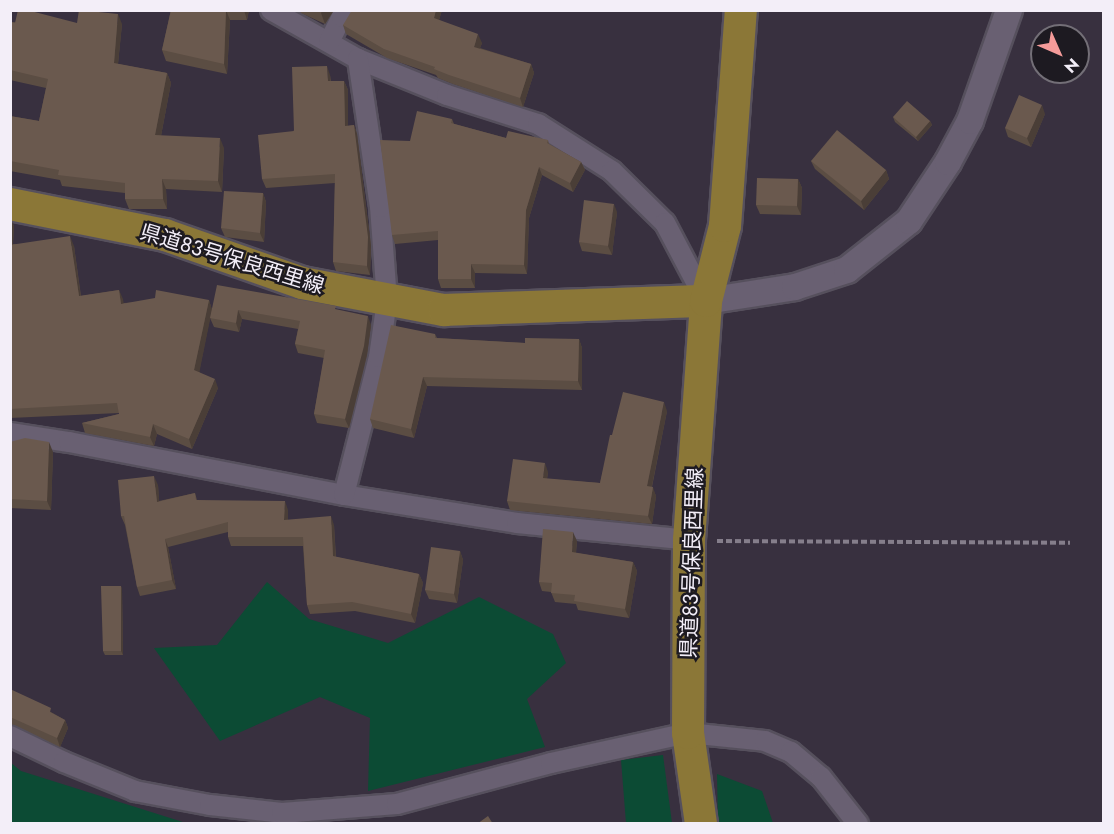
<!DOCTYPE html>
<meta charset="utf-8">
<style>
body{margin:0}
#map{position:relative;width:1114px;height:834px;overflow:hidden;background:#38303f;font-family:Jost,"Noto Sans JP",sans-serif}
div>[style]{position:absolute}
.green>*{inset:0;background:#0c4b34}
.path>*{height:4px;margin-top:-2px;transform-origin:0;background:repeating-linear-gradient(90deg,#857e8b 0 6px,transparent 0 9px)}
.roads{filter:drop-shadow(2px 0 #56505d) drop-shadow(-2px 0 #56505d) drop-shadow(0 2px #56505d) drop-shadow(0 -2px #56505d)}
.minor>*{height:20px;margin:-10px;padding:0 10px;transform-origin:10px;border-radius:10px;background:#696072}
.tertiary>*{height:26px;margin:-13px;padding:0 13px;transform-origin:13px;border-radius:13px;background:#696072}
.primary>*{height:32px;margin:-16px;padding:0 16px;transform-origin:16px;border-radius:16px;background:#8b7737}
.wall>*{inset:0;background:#5b4d43}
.shaded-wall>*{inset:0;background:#4a3e37}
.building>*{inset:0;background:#6a594e}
span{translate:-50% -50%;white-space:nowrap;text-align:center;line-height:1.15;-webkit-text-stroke:5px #1d1a21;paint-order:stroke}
.street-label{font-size:21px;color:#f3eef8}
.frame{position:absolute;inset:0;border:12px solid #f3eef8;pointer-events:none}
.north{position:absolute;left:1030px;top:24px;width:60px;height:60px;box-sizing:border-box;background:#1d1a21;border:2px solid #736f77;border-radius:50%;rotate:135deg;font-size:16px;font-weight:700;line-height:24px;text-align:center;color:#f3eef8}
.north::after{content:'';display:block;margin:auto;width:21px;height:27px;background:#f59b9a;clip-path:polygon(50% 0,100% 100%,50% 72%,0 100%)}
</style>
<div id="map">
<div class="green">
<i style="clip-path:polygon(267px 582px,309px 619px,388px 643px,479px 597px,553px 634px,566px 663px,527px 699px,545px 747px,368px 791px,370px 718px,320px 697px,220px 741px,154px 648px,217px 645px)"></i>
<i style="clip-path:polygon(663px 755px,672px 823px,626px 823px,621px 760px)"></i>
<i style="clip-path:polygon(11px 763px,21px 771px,186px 823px,11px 823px)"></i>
<i style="clip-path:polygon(717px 774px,762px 791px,773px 823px,718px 823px)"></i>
</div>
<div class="path">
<i style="left:717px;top:541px;width:353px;rotate:0.3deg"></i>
</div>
<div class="roads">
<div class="minor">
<i style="left:271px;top:10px;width:100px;rotate:29.4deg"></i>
<i style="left:358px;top:59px;width:96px;rotate:22deg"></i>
<i style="left:447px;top:95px;width:96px;rotate:17.7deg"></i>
<i style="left:538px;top:124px;width:88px;rotate:32.4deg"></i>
<i style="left:612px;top:171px;width:74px;rotate:44.5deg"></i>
<i style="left:665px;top:223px;width:88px;rotate:62.3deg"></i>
<i style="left:329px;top:42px;width:28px;rotate:-63deg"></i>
<i style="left:342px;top:17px;width:10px;rotate:-45deg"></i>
<i style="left:10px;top:433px;width:60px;rotate:8.7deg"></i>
<i style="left:69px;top:442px;width:280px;rotate:10.9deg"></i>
<i style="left:344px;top:495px;width:175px;rotate:9.2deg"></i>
<i style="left:517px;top:523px;width:173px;rotate:5.6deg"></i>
<i style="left:344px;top:495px;width:142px;rotate:-75.8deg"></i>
<i style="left:379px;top:357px;width:58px;rotate:-82deg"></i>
<i style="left:387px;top:300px;width:93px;rotate:-94.3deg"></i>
<i style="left:380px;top:207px;width:150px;rotate:-98.5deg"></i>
<i style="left:10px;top:736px;width:60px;rotate:25.7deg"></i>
<i style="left:64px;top:762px;width:77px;rotate:22.2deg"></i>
<i style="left:135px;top:791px;width:76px;rotate:10.6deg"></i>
<i style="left:210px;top:805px;width:72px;rotate:6.3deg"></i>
<i style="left:282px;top:813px;width:115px;rotate:-4.5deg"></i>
<i style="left:397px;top:804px;width:159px;rotate:-14.9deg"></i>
<i style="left:551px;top:763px;width:140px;rotate:-12.4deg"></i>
<i style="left:688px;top:733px;width:77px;rotate:5.9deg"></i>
<i style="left:765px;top:741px;width:28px;rotate:23deg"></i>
<i style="left:791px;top:752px;width:39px;rotate:40deg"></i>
<i style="left:821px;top:777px;width:60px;rotate:51.8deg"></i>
</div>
<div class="tertiary">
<i style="left:706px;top:301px;width:90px;rotate:-8.9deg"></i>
<i style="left:795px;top:287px;width:55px;rotate:-18.1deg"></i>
<i style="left:847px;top:270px;width:79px;rotate:-38.3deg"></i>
<i style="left:909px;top:221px;width:71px;rotate:-56.5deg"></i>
<i style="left:948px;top:162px;width:47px;rotate:-61.8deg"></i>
<i style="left:970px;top:121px;width:118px;rotate:-70.6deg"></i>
</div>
<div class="primary">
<i style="left:10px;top:204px;width:158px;rotate:11.3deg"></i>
<i style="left:165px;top:235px;width:145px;rotate:19.3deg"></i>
<i style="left:302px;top:283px;width:145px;rotate:10.8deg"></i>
<i style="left:444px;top:310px;width:262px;rotate:-2deg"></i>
<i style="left:701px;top:824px;width:92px;rotate:-98.1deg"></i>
<i style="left:688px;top:733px;width:193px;rotate:-89.7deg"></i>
<i style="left:689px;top:540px;width:240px;rotate:-85.9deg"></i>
<i style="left:706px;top:301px;width:77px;rotate:-75.8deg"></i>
<i style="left:725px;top:226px;width:217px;rotate:-85.8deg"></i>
</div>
</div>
<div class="wall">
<i style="clip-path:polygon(171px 10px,249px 10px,247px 20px,230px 20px,227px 74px,166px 61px,162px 50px)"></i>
<i style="clip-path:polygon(300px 10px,334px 10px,325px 24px,301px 13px)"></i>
<i style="clip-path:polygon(442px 10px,439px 20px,482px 43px,480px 48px,531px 64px,534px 73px,523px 107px,453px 84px,438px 78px,436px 75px,387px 58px,346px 34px,343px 25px)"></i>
<i style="clip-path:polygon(10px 22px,122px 24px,118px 64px,167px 73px,171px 83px,161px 136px,224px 148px,222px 192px,166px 189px,167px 209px,129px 209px,125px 199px,125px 193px,62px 186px,60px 180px,10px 171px,10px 116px,39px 121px,46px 88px,10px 80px)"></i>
<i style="clip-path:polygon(330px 75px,331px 81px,344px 81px,348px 90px,348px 126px,354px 125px,357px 134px,371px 246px,370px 275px,336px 271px,333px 262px,335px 183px,266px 188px,262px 179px)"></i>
<i style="clip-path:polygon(1045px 114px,1031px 147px,1008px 137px,1005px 128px)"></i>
<i style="clip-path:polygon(893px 117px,930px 121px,932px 125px,918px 141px,895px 122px)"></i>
<i style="clip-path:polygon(452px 119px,454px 124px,506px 138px,548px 140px,549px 144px,581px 162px,585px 170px,573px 192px,542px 175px,529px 218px,527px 274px,475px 273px,475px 288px,441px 288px,438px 279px,438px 240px,395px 244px,392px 235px,410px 141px)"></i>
<i style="clip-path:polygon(811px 161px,886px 170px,889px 179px,864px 210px,815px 169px)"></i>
<i style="clip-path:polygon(798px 179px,802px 188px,801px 215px,760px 214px,756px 205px)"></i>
<i style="clip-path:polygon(263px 193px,266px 202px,264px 242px,225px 237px,221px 228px)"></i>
<i style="clip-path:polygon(617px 212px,612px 255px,582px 251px,579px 242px)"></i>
<i style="clip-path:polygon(10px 218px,14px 226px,13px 244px,74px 246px,81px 296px,119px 290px,123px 303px,209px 300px,212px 310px,337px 310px,371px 325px,367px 355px,349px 428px,317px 423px,314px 414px,324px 358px,298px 353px,295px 344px,298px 329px,242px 319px,239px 332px,214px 327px,210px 318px,199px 372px,218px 388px,192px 449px,157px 434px,154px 446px,85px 433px,82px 423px,119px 414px,119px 413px,10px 418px)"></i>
<i style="clip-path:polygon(435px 334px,437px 338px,525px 343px,579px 339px,582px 348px,582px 390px,427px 386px,414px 438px,373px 428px,370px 419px)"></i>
<i style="clip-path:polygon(667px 411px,652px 487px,656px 496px,652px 524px,510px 510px,507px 501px,548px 472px,547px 479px,600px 483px,612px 435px)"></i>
<i style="clip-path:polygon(10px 442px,53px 452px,51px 510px,10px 508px)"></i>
<i style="clip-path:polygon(158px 485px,159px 501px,195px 493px,197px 500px,288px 510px,288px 520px,334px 525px,336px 557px,419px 574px,423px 583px,415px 623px,355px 611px,310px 614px,307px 605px,303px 546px,231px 546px,228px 537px,228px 532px,168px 547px,176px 589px,140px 596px,137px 587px,125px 525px,121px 516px)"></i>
<i style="clip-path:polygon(577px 541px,576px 553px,633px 562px,637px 571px,629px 618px,578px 610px,576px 604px,555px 602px,551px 592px,542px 591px,539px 582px)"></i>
<i style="clip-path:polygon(460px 551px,463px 560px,457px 603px,429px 599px,425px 590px)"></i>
<i style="clip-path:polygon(121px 586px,122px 590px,123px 655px,105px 655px,103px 651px)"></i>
<i style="clip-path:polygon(10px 689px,65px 720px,68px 728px,60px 747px,15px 725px,10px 724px)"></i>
</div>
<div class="shaded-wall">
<i style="clip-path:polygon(226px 10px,230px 20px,227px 74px,224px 64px)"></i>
<i style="clip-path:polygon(244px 10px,249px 10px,247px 20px)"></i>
<i style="clip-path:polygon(323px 10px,334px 10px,325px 24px,321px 13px)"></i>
<i style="clip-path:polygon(436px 10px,442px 10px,437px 27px,434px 18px)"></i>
<i style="clip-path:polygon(118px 14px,122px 24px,117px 74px,114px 63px)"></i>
<i style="clip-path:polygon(478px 34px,482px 43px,477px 56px,474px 47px)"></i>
<i style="clip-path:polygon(531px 64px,534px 73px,523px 107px,520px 98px)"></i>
<i style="clip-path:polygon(327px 66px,330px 75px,331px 90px,328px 81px)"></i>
<i style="clip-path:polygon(167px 73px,171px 83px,159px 146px,155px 135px)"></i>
<i style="clip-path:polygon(344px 81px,348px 90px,348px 135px,345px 126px)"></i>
<i style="clip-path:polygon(1042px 105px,1045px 114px,1031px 147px,1027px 138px)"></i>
<i style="clip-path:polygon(930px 121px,932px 125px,918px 141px,916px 137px)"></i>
<i style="clip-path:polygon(354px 125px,357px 134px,371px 246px,370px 275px,367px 266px)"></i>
<i style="clip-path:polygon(220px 138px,224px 148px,222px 192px,218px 181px)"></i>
<i style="clip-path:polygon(581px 162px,585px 170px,573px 192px,570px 183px)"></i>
<i style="clip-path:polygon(539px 167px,542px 175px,529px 218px,527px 274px,524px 265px,526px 210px)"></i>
<i style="clip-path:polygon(886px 170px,889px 179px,864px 210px,861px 201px)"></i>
<i style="clip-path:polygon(162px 179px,166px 189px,167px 209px,163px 199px)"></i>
<i style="clip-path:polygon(798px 179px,802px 188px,801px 215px,797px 206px)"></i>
<i style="clip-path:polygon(263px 193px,266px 202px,264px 242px,260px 233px)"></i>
<i style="clip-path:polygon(614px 204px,617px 212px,612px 255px,608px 246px)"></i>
<i style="clip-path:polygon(10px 218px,14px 226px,12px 255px,10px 250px)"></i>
<i style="clip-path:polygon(70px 236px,74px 246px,82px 306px,79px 296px)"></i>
<i style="clip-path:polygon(471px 264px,475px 273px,475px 288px,471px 279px)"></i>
<i style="clip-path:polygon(119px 290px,123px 299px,125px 313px,121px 304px)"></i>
<i style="clip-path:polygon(209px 300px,212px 310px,198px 379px,194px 370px)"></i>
<i style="clip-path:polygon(238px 310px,242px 319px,239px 332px,236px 323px)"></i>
<i style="clip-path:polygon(368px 316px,371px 325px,367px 355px,349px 428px,345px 419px)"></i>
<i style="clip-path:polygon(579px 339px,582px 348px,582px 390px,578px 381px)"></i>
<i style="clip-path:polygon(423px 377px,427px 386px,414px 438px,411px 429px)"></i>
<i style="clip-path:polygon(215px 379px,218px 388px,192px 449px,189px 439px)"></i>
<i style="clip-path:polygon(664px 402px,667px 411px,650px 495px,647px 486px)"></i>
<i style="clip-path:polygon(153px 424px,157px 434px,154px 446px,150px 437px)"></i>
<i style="clip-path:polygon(49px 442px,53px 452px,51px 510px,47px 501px)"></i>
<i style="clip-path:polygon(545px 463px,548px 472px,546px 487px,543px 478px)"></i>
<i style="clip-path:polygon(154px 476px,158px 485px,160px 511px,157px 502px)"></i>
<i style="clip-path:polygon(653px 487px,656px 496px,652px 524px,648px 516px)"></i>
<i style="clip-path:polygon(285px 501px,288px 510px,288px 529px,284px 520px)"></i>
<i style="clip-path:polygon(331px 516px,334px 525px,336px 565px,333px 556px)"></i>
<i style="clip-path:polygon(573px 532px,577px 541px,575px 561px,572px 552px)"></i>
<i style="clip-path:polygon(165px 539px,168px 547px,176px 589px,172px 580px)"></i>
<i style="clip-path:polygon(460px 551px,463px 560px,457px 603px,454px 594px)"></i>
<i style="clip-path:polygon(633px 562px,637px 571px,629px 618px,625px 609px)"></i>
<i style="clip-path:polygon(419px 574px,423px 583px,415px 623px,411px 614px)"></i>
<i style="clip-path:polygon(121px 586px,122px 590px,123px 655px,121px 651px)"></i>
<i style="clip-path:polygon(65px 720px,68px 728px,60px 747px,57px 738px)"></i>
</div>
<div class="building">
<i style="clip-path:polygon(18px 10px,27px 10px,77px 23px,79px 10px,118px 14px,114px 63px,167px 73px,155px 135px,220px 138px,218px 181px,162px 179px,163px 199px,125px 199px,125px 183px,58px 175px,59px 170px,10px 161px,10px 116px,39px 121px,48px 79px,10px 70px,10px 22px,15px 23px)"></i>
<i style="clip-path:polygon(171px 10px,226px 10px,224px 64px,162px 50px)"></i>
<i style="clip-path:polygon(352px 10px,436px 10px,434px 18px,478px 34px,474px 47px,531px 64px,520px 98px,449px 75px,434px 69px,435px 67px,384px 49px,343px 25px)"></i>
<i style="clip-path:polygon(327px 66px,328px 81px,344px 81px,345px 126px,354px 125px,368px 237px,367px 266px,333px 262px,335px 174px,262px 179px,258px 135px,294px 131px,292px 67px)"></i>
<i style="clip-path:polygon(1019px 95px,1042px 105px,1027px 138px,1005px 128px)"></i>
<i style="clip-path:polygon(907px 101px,930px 121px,916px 137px,893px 117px)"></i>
<i style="clip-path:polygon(417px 111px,452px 119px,451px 123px,506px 138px,508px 131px,548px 140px,547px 143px,581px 162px,570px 183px,539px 167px,526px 210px,524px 265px,471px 264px,471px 279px,438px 279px,438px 231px,392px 235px,380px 140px,410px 141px)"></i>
<i style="clip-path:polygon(837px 130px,886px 170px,861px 201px,811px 161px)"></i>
<i style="clip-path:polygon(757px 178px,798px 179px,797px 206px,756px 205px)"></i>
<i style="clip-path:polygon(224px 191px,263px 193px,260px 233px,221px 228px)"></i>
<i style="clip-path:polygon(584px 200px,614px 204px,608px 246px,579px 242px)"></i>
<i style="clip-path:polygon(70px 236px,79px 296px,119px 290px,121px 304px,155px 298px,156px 290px,209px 300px,194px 370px,215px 379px,189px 439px,153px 424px,150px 437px,82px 423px,119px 414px,117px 403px,10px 409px,10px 245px)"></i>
<i style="clip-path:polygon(217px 285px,336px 306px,335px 309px,368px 316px,364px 346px,345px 419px,314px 414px,325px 350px,295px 344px,300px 321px,238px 310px,236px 323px,210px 318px)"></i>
<i style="clip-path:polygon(391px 325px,435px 334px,435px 338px,525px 343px,525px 338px,579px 339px,578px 381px,423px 377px,411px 429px,370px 419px)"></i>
<i style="clip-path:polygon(623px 392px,664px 402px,647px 486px,653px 487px,648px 516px,507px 501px,513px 459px,545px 463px,543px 478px,600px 483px,610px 435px,612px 435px)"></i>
<i style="clip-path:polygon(25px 438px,49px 442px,47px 501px,10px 499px,10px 442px)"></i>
<i style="clip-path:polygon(154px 476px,157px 502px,195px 493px,196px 500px,285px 501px,284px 520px,331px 516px,333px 556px,419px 574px,411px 614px,352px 602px,307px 605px,303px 537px,228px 537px,228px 522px,165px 539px,172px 580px,137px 587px,124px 516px,121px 516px,118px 480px)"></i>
<i style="clip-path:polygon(543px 529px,573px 532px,572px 552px,633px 562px,625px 609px,574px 601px,575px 595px,551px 593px,552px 583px,539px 582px)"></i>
<i style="clip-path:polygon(431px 547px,460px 551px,454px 594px,425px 590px)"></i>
<i style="clip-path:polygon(101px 586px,121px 586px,121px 651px,103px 651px)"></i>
<i style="clip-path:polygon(10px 689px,51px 708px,50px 712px,65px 720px,57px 738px,10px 717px)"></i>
<i style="clip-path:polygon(488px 816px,493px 824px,477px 824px)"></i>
</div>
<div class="street-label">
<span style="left:232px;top:259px;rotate:17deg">県道83号保良西里線</span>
<span style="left:692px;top:563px;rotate:-88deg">県道83号保良西里線</span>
</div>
<div class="frame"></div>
<div class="north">N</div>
</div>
